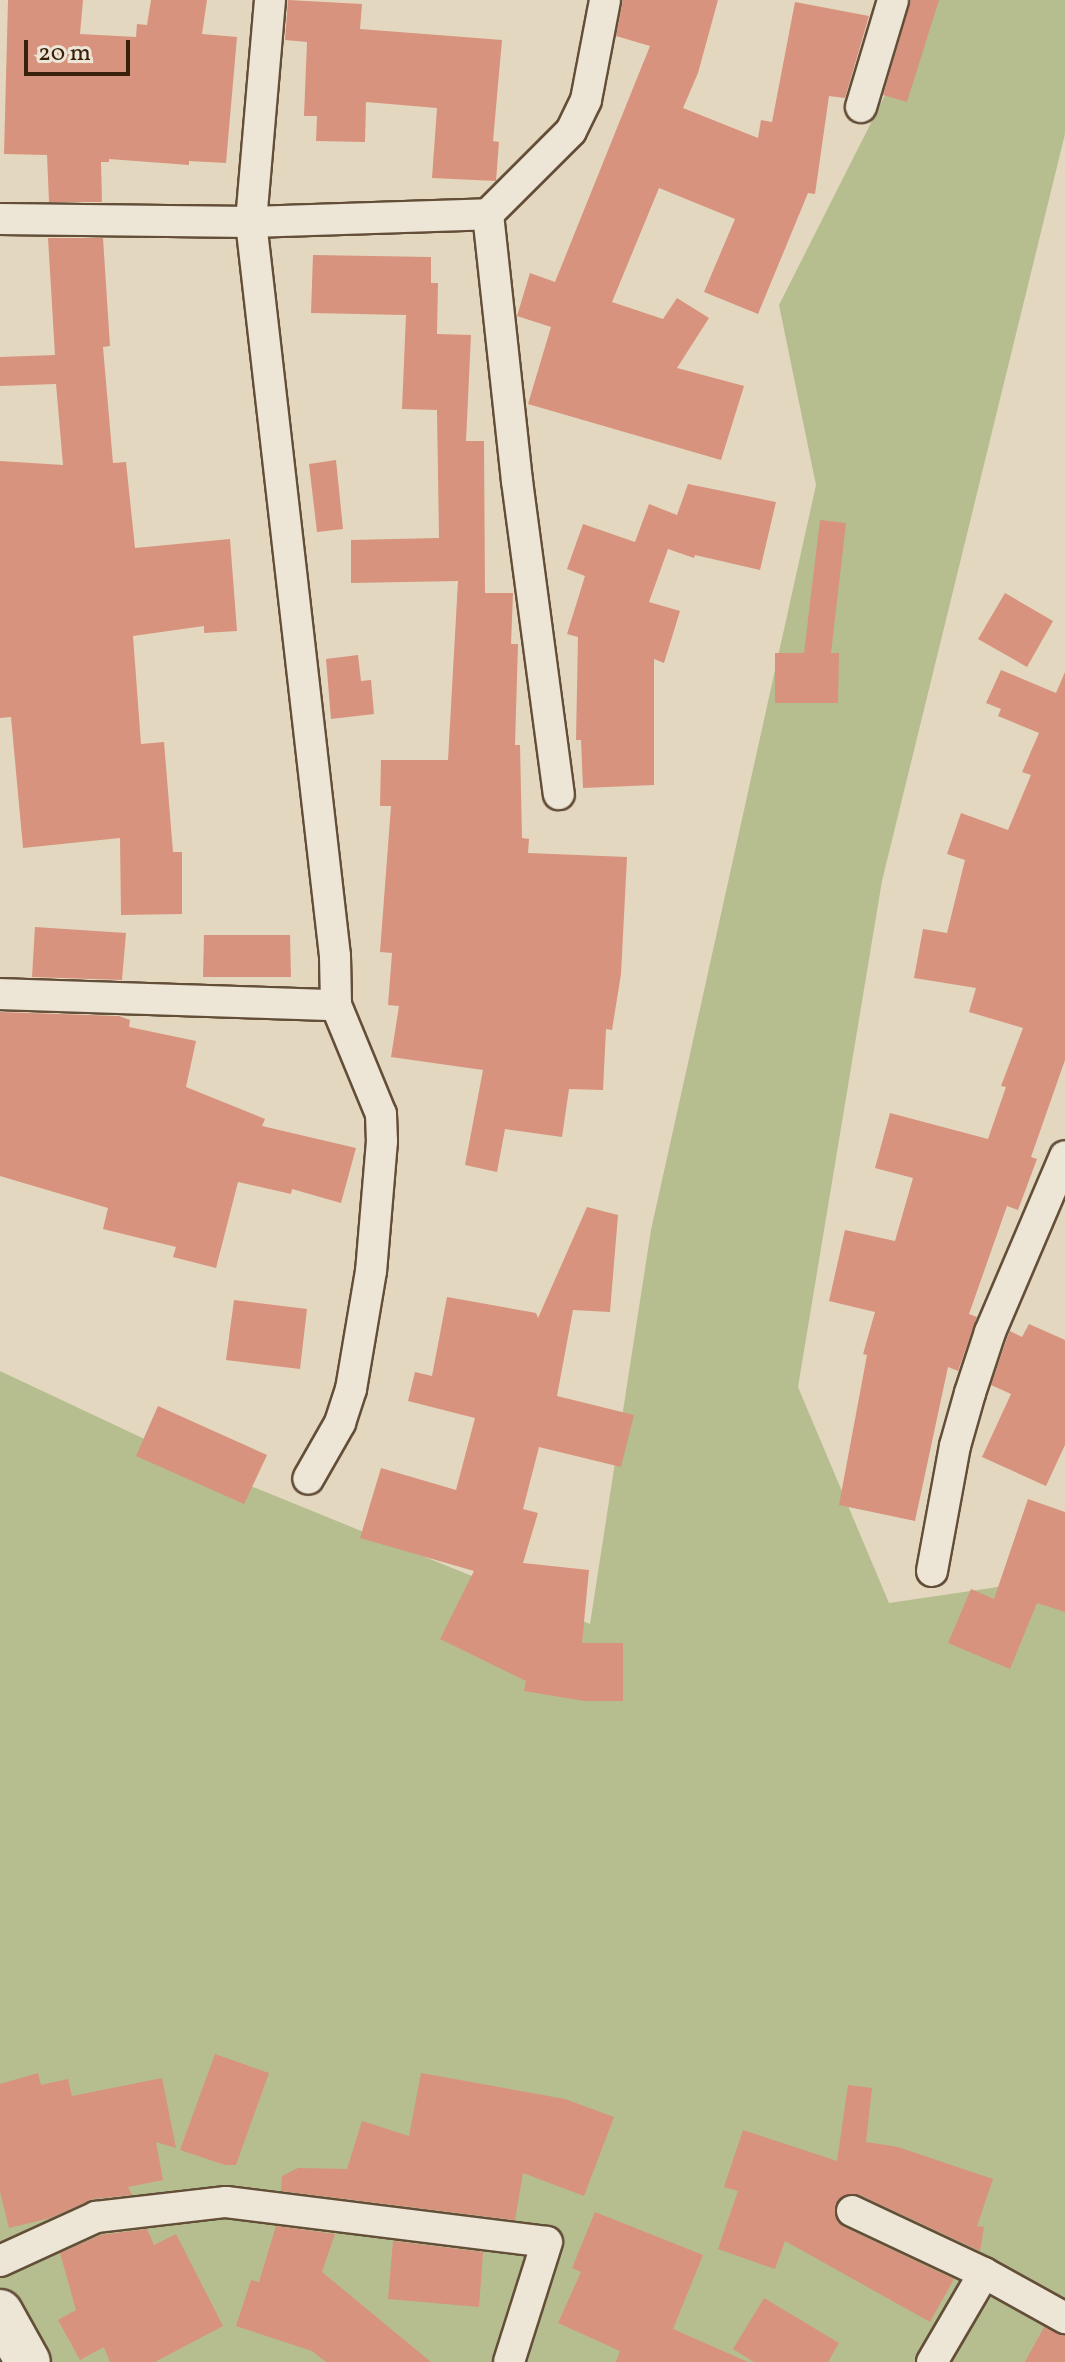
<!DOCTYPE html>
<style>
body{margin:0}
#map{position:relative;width:1065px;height:2362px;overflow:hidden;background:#e4d7bf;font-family:Vollkorn,serif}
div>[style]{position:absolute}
.green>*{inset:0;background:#b6be90}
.building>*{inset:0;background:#d7937d}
.roads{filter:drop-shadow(2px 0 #634e38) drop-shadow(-2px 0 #634e38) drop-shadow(0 2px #634e38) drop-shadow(0 -2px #634e38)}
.street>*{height:30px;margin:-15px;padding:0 15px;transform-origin:15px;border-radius:15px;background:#ede5d5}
.secondary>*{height:44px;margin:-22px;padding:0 22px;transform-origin:22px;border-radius:22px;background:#ede5d5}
span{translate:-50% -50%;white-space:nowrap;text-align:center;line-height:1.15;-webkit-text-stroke:7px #ede5d5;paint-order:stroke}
.scale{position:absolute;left:24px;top:40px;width:106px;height:36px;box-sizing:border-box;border:4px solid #38210b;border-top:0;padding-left:10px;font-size:24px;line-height:28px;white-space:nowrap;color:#38210b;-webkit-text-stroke:6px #ede5d5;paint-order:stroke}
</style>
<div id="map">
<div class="green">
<i style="clip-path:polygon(933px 0,1065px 0,1065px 134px,882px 881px,798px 1387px,889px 1603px,1065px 1577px,1065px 2362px,0 2362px,0 1371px,204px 1467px,590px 1624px,651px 1230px,816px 485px,779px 305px)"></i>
</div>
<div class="building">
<i style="clip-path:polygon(8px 0,83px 0,80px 34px,136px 37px,137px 24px,147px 25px,151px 0,207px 0,202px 34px,237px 37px,226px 163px,189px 161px,189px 165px,109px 159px,109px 162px,101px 162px,102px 202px,49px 202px,47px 155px,4px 154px)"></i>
<i style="clip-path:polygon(288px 0,362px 4px,360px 29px,502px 40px,493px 141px,499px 142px,496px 181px,432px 178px,437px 108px,366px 102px,365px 142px,316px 141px,317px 116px,304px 116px,307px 42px,285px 40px)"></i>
<i style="clip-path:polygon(623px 0,718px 0,698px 73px,683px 108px,758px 138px,761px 120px,772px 122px,795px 2px,869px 16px,845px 98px,829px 96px,815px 194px,808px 193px,758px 314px,704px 292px,735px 219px,659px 188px,612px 302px,663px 319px,677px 298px,709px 318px,677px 368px,744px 386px,721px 460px,528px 404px,551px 327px,517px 316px,530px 273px,555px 282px,650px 46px,616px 36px)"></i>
<i style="clip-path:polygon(911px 0,939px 0,907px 102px,883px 95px)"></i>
<i style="clip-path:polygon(48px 238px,103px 238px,110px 346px,103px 347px,113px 463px,126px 462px,135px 548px,230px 539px,237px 631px,204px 633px,204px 626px,133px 636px,141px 744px,164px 742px,173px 852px,182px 852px,182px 914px,121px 915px,120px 838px,23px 848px,11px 717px,0 718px,0 461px,63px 465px,56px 384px,0 386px,0 357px,55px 355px)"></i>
<i style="clip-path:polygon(313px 255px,431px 257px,431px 283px,438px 283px,437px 334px,471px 335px,466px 441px,484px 441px,485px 593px,513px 593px,511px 644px,518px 644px,515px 745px,520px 745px,522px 838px,529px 839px,528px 853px,627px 857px,621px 974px,612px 1030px,606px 1029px,603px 1090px,569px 1089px,562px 1137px,505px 1129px,497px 1172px,465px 1165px,483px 1070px,391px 1057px,399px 1006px,388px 1005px,392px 953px,380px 952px,391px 806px,380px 806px,381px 760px,448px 760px,458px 581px,351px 583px,351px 540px,439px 538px,437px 410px,402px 409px,406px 315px,311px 313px)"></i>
<i style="clip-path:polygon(336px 460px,343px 529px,317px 532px,309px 464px)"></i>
<i style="clip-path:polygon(688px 484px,776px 502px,760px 570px,695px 555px,694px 558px,668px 549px,649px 602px,680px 611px,664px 663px,654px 659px,654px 785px,583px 788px,581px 740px,576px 740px,578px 637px,567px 634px,585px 576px,567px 569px,583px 524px,635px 542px,649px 504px,677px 515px)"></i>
<i style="clip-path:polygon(820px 520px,846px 523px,831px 653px,839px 653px,838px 703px,775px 703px,775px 653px,804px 653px)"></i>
<i style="clip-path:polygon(1005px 593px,1053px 621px,1027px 667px,978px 639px)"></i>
<i style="clip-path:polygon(358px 655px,361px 681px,371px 680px,374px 714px,331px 719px,326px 659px)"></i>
<i style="clip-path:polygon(1001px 670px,1056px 693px,1065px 672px,1065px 1060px,1031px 1157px,1037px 1159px,1018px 1210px,1007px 1206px,969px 1314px,977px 1317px,958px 1371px,948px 1367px,915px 1521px,839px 1505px,867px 1355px,863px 1354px,875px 1312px,829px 1301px,845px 1230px,895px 1241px,913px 1178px,875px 1168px,890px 1113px,988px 1139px,1006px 1087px,1001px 1086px,1023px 1028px,969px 1012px,976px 988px,914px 978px,923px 929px,947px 933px,965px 860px,947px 854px,961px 813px,1008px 830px,1031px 775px,1022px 772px,1039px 733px,998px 716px,1001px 709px,986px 703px)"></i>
<i style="clip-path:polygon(35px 927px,126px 933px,122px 980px,32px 977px)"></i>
<i style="clip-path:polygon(204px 935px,290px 935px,291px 977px,203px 977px)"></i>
<i style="clip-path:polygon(0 1012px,119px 1016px,130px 1020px,129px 1027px,196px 1041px,186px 1087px,265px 1119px,262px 1126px,356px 1148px,341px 1203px,292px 1189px,291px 1194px,238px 1182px,216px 1268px,173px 1257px,176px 1247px,103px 1229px,108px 1208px,0 1176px)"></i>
<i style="clip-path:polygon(587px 1207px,618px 1215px,610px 1312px,573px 1310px,557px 1396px,634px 1415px,621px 1467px,539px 1447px,523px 1509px,538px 1513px,523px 1563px,589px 1570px,582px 1643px,623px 1643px,623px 1701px,584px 1701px,524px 1691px,526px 1681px,440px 1639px,474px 1571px,360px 1538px,381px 1468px,456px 1490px,475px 1418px,408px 1401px,415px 1372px,432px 1376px,447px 1297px,536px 1313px,538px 1318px)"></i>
<i style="clip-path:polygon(234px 1300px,307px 1309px,300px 1369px,226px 1360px)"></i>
<i style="clip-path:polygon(1029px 1324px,1065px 1340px,1065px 1445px,1046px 1486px,982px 1457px,1011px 1394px,991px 1385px,1007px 1338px,1010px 1331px,1022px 1337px)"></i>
<i style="clip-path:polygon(158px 1406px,267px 1455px,244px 1504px,136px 1456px)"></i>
<i style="clip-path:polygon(1028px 1499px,1065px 1512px,1065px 1612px,1037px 1603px,1010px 1669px,948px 1643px,971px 1589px,994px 1599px)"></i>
<i style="clip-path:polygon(215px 2054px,269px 2073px,236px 2165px,225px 2165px,180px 2150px)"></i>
<i style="clip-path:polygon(38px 2073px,41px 2085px,68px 2079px,72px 2096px,162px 2078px,176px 2148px,156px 2142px,163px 2180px,128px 2187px,132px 2195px,93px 2199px,50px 2218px,9px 2228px,0 2192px,0 2084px)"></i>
<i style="clip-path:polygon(421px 2073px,565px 2099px,614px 2117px,584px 2196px,523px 2173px,515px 2220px,281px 2191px,282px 2176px,298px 2168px,347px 2169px,362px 2121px,409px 2136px)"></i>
<i style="clip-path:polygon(848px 2085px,872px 2088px,866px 2142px,898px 2147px,993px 2179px,977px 2226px,984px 2227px,980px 2251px,860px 2195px,842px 2196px,835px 2204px,837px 2221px,844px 2227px,954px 2279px,930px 2322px,785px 2241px,775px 2269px,718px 2249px,738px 2191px,724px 2187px,743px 2130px,837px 2161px)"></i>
<i style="clip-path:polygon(595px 2212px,703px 2255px,673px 2329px,748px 2362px,616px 2362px,620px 2351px,558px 2323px,581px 2272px,572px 2268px)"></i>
<i style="clip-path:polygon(276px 2226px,335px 2234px,322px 2272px,431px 2362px,326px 2362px,312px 2351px,236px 2326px,251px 2280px,259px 2282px)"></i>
<i style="clip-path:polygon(147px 2229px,154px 2245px,176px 2234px,223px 2326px,155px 2362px,110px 2362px,104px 2347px,80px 2360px,58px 2320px,76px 2310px,60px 2253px,101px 2235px)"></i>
<i style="clip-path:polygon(393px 2241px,483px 2252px,479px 2307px,388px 2299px)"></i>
<i style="clip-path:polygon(764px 2298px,839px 2343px,828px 2362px,754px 2362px,733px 2349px)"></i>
<i style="clip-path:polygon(1044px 2327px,1065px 2336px,1065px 2362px,1025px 2362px)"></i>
</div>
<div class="roads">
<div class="street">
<i style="left:270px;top:0;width:223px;rotate:94.9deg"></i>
<i style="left:251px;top:222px;width:739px;rotate:83.47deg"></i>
<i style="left:335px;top:956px;width:49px;rotate:88.8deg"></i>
<i style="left:336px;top:1005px;width:118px;rotate:67.6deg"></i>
<i style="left:381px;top:1114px;width:27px;rotate:88deg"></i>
<i style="left:382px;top:1141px;width:130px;rotate:94.8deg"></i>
<i style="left:371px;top:1271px;width:120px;rotate:99.6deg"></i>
<i style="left:351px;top:1389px;width:36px;rotate:108deg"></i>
<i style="left:340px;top:1423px;width:64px;rotate:119.7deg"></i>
<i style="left:861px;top:107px;width:112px;rotate:-73.3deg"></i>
<i style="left:488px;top:214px;width:269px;rotate:83.8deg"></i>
<i style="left:517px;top:481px;width:316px;rotate:82.4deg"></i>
<i style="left:0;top:219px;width:251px;rotate:0.7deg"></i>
<i style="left:251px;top:222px;width:237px;rotate:-1.9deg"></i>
<i style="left:488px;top:214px;width:117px;rotate:-45deg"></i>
<i style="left:571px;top:131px;width:34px;rotate:-64deg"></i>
<i style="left:586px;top:100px;width:102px;rotate:-79.2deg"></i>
<i style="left:0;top:994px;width:336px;rotate:1.9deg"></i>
<i style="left:932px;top:1571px;width:127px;rotate:-79.6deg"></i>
<i style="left:955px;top:1446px;width:55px;rotate:-74.2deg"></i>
<i style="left:970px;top:1393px;width:64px;rotate:-71.8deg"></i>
<i style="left:990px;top:1332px;width:191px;rotate:-66.9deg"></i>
<i style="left:852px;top:2211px;width:146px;rotate:25.2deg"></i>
<i style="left:984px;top:2273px;width:93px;rotate:29.1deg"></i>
<i style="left:0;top:2261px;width:106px;rotate:-24.6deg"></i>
<i style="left:96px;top:2217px;width:131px;rotate:-6.6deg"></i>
<i style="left:226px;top:2202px;width:323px;rotate:7.1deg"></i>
<i style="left:547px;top:2242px;width:126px;rotate:107.6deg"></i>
<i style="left:932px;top:2362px;width:103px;rotate:-59.7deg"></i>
</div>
<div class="secondary">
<i style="left:0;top:2312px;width:57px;rotate:60.8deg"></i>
</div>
</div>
<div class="scale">20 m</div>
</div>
